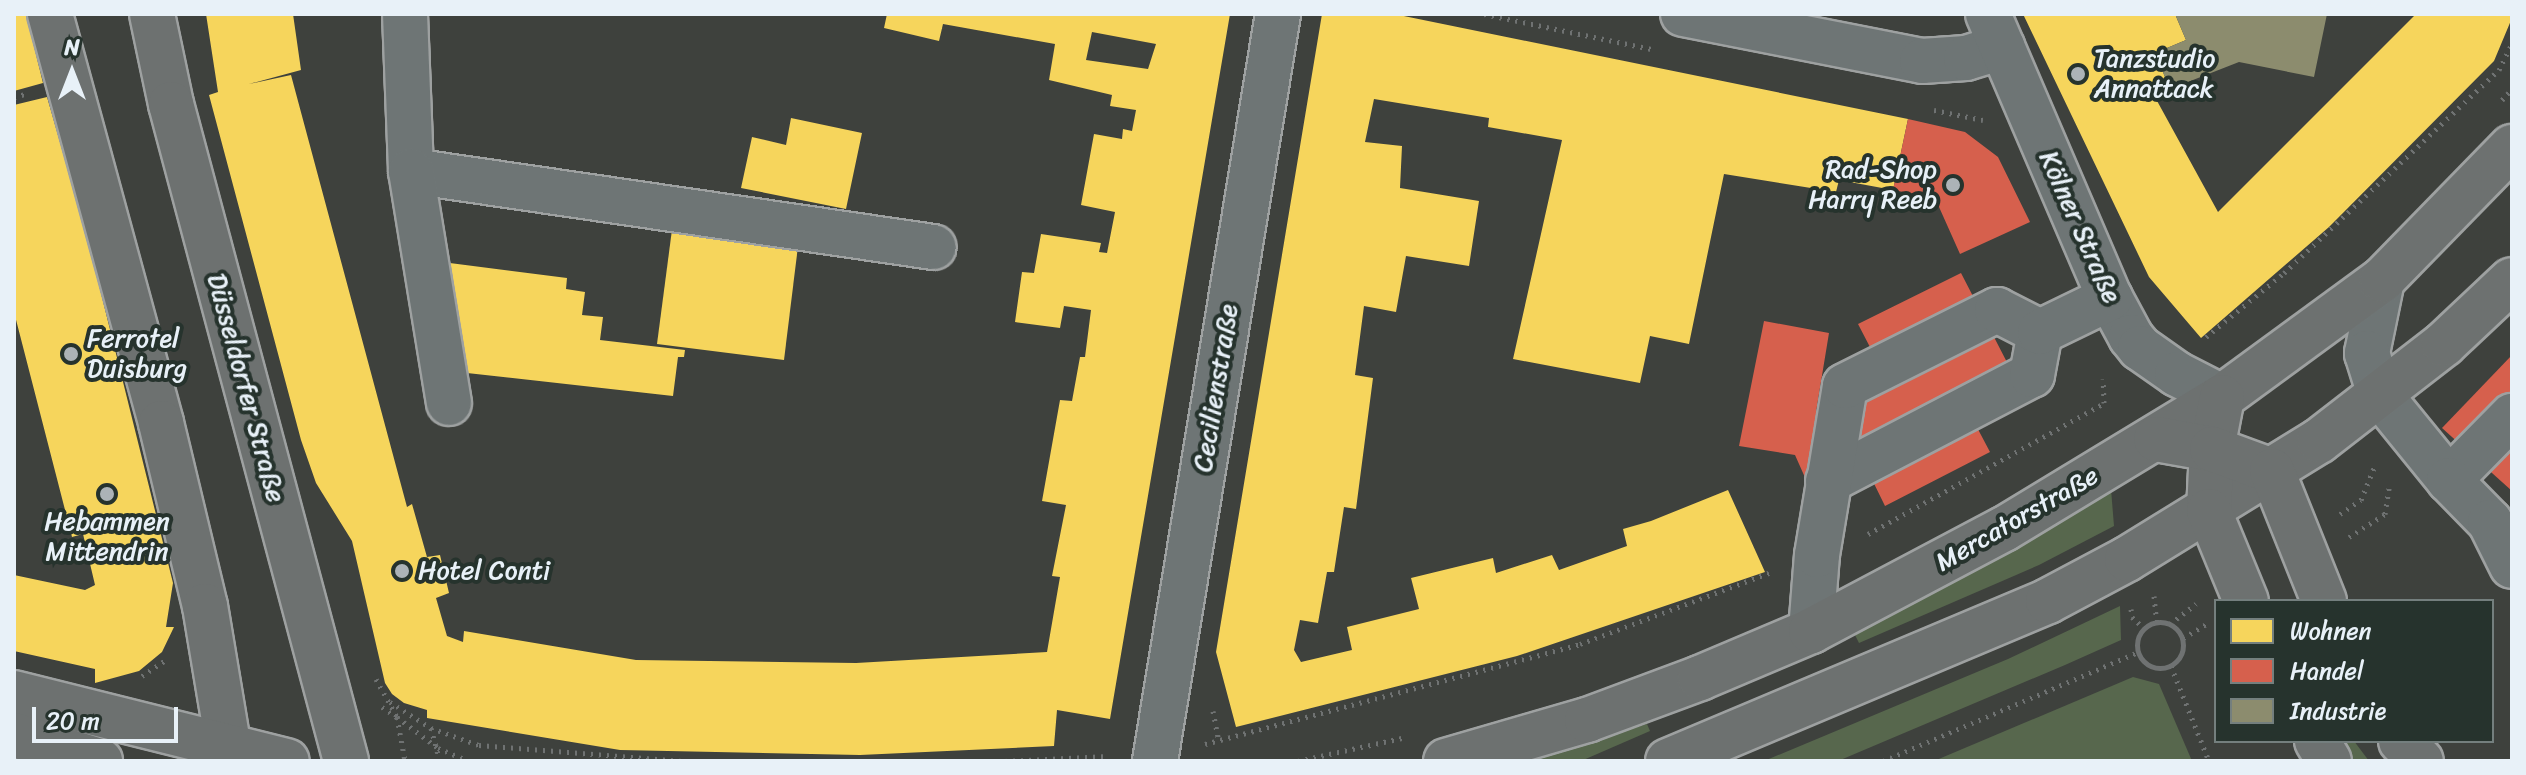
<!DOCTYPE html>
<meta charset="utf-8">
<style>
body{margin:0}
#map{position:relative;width:2526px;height:775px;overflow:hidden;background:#3e413d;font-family:Sriracha,sans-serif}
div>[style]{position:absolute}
.green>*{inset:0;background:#57674d}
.homes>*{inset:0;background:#f6d55c}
.shops>*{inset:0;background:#d6604d}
.industry>*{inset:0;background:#8c8c6e}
.path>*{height:5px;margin-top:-2.5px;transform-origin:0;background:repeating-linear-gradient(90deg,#6f7272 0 2px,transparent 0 8px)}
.path>.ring{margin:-2.5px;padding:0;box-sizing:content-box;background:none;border:5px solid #6f7272;border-radius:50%}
.roads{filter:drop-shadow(2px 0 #9ea1a1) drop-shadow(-2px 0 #9ea1a1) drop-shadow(0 2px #9ea1a1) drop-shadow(0 -2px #9ea1a1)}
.minor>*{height:44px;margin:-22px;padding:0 22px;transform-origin:22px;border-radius:22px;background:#6e7575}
.major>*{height:44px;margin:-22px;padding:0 22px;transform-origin:22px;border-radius:22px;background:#6d7170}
.highway>*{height:44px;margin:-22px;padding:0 22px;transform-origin:22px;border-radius:22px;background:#6d7170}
.dots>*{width:22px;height:22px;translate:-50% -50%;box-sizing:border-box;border:4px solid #26332d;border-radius:50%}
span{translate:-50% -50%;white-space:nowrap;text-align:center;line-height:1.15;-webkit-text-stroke:8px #26332d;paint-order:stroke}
.poi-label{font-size:26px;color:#e8f1f8}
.left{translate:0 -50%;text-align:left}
.right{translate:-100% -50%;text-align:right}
.street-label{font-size:26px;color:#e8f1f8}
.frame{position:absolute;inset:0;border:16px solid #e8f1f8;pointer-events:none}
.legend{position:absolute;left:2214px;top:599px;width:280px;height:144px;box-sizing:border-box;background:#26332d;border:2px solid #747f7e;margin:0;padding:10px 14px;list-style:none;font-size:24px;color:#e8f1f8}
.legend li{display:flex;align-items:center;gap:16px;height:40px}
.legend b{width:40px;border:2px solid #747f7e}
.north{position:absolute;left:32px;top:32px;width:80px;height:80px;-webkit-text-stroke:6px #26332d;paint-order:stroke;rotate:0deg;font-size:22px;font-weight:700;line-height:32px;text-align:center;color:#e8f1f8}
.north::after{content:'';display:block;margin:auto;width:28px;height:36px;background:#e8f1f8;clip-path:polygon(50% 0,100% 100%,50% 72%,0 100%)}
.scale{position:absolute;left:32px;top:707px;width:146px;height:36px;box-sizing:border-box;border:4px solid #e8f1f8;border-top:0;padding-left:10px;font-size:24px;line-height:28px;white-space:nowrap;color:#e8f1f8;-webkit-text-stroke:6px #26332d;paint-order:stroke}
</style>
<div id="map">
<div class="green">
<i style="clip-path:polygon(2111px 489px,2114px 526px,2039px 565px,1859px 643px,1855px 635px)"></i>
<i style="clip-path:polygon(2120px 606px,2121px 640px,2065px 665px,1838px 761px,1764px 761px,2008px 659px)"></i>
<i style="clip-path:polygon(2133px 677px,2159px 684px,2192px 761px,1934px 761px)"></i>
<i style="clip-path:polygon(1647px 724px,1650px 731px,1581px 761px,1531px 761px)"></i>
<i style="clip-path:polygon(2339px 741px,2354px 741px,2369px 761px,2352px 761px)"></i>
</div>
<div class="homes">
<i style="clip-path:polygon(14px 14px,26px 14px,43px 83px,14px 91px)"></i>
<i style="clip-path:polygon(evenodd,206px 14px,293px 14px,301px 70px,249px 84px,291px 75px,407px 507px,412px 504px,427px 557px,440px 555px,449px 593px,436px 598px,447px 636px,463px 642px,464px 631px,636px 660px,856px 663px,1047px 652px,1060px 577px,1052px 576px,1066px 505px,1042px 501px,1060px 400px,1072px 401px,1080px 357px,1085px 357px,1091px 310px,1064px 306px,1060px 328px,1015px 322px,1022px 272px,1034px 273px,1041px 234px,1101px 243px,1099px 252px,1107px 253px,1115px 212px,1081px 205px,1094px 134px,1122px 139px,1123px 129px,1132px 131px,1136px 110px,1110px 106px,1112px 95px,1049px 80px,1055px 44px,943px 24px,939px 41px,884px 28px,887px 14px,1230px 14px,1110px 719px,1057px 710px,1054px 746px,860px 755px,620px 750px,427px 718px,427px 710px,404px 703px,392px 694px,385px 683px,352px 541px,316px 483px,301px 440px,209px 95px,218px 92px,206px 14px,1092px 32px,1156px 44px,1148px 69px,1086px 60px,1092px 32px)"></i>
<i style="clip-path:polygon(1322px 14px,1394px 14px,1908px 119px,1893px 190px,1839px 180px,1836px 192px,1724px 174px,1689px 344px,1650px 336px,1640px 383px,1513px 359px,1562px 140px,1488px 127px,1489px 118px,1374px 99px,1365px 142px,1402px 146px,1400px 188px,1479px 201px,1469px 266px,1406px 256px,1396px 312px,1364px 306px,1355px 375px,1373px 378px,1356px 509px,1344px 507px,1334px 572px,1327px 572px,1318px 623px,1300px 620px,1294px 650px,1301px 662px,1352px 650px,1347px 627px,1419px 609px,1411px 578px,1493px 558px,1496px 573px,1552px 555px,1559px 570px,1627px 546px,1623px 529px,1651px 521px,1728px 490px,1765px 572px,1517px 656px,1236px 727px,1216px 652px)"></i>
<i style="clip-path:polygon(2023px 14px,2175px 14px,2186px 40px,2155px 53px,2170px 89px,2156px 99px,2218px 212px,2416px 14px,2512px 14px,2512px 18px,2494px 61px,2329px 227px,2201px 338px,2149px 277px)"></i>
<i style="clip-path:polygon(47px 97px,86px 233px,173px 583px,166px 627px,174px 627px,162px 652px,139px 671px,95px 683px,95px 669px,14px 651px,14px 575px,85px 590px,95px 585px,83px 534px,72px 537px,14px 312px,14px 105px)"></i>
<i style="clip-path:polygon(791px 118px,862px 133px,846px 209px,741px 188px,752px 137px,786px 145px)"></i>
<i style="clip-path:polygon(673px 222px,799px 238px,784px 360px,657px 344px)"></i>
<i style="clip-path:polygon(442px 262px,567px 278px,566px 289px,585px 292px,582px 315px,603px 317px,600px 340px,685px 350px,684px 357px,678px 357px,673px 396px,458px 372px)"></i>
</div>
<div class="shops">
<i style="clip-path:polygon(1908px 119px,1965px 132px,1998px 157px,2030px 222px,1960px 254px,1935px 198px,1893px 190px)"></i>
<i style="clip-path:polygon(1961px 273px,2012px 372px,1962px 399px,1990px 452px,1885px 506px,1860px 455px,1807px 482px,1795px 455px,1739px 446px,1764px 321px,1829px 333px,1816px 412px,1885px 376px,1858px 324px)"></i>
<i style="clip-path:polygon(2512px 355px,2512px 491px,2442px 428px)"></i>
</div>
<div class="industry">
<i style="clip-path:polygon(2175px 14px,2327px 14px,2314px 77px,2239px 62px,2170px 89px,2155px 53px,2186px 40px)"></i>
</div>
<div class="path">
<i style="left:1484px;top:14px;width:171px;rotate:11.8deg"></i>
<i style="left:14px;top:97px;width:11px;rotate:-15deg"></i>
<i style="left:2502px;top:100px;width:15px;rotate:-48deg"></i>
<i style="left:1934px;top:110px;width:50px;rotate:11.5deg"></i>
<i style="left:2206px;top:337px;width:101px;rotate:-39.4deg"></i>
<i style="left:2284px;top:273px;width:296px;rotate:-43.4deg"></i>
<i style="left:2499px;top:70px;width:30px;rotate:-64deg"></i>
<i style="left:2340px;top:514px;width:25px;rotate:-34deg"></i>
<i style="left:2361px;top:500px;width:37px;rotate:-68deg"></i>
<i style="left:1868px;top:534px;width:270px;rotate:-29deg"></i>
<i style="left:2104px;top:403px;width:24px;rotate:-92deg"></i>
<i style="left:2349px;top:537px;width:43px;rotate:-32.6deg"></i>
<i style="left:2385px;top:514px;width:31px;rotate:-81deg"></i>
<i style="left:2154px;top:596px;width:27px;rotate:84deg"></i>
<i style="left:2131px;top:609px;width:8px;rotate:83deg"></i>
<i style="left:2132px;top:617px;width:16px;rotate:43deg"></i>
<i class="ring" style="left:2137px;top:622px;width:41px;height:41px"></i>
<i style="left:2170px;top:624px;width:33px;rotate:-38deg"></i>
<i style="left:2183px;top:638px;width:29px;rotate:-31deg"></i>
<i style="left:2171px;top:666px;width:102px;rotate:68.2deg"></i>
<i style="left:142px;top:676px;width:27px;rotate:-34deg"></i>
<i style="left:376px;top:679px;width:43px;rotate:61.1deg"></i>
<i style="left:397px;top:717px;width:51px;rotate:37.1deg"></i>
<i style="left:438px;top:748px;width:33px;rotate:23deg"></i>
<i style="left:390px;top:702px;width:49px;rotate:32.4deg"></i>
<i style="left:431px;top:728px;width:34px;rotate:75deg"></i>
<i style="left:382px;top:707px;width:18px;rotate:34deg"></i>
<i style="left:397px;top:717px;width:45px;rotate:79.7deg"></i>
<i style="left:1213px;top:711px;width:31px;rotate:79deg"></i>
<i style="left:431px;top:728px;width:51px;rotate:19.5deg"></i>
<i style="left:479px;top:745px;width:204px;rotate:4.5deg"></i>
<i style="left:1205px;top:744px;width:388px;rotate:-14.9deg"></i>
<i style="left:1580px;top:644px;width:202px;rotate:-20.6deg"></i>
<i style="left:1005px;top:761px;width:103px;rotate:-2.8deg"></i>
<i style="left:1298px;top:761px;width:111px;rotate:-12.5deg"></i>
<i style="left:1883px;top:761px;width:277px;rotate:-23.1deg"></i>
</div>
<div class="roads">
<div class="minor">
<i style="left:405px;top:14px;width:157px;rotate:87.8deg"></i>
<i style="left:411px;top:171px;width:528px;rotate:8.28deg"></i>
<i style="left:1683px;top:14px;width:244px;rotate:11.1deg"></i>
<i style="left:1922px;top:61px;width:44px;rotate:-3.9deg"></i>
<i style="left:1966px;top:58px;width:38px;rotate:-17deg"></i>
<i style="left:1988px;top:14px;width:309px;rotate:66.8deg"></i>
<i style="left:2110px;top:298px;width:44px;rotate:61.7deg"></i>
<i style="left:2131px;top:337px;width:14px;rotate:51deg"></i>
<i style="left:2140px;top:348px;width:45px;rotate:35.1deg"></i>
<i style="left:2177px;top:374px;width:51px;rotate:27.1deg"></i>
<i style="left:411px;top:171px;width:235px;rotate:80.7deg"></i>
<i style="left:2382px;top:280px;width:75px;rotate:101.6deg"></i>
<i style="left:2367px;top:353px;width:44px;rotate:72.8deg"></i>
<i style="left:2380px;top:395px;width:109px;rotate:50.9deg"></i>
<i style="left:2449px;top:480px;width:90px;rotate:-45.5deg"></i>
<i style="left:2449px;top:480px;width:59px;rotate:45.7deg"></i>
<i style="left:2490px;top:522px;width:49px;rotate:63.4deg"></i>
<i style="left:1828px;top:481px;width:230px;rotate:-27.5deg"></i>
<i style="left:2032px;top:375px;width:44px;rotate:-79.5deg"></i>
<i style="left:1811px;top:631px;width:76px;rotate:-85.5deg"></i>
<i style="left:1817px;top:555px;width:171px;rotate:-80.6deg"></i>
<i style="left:1845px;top:386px;width:170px;rotate:-26.6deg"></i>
<i style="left:1997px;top:310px;width:48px;rotate:27.1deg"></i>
<i style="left:2040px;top:332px;width:78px;rotate:-25.9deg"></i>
<i style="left:1155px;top:761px;width:757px;rotate:-80.65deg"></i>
</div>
<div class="major">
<i style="left:50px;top:14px;width:424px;rotate:74.8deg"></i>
<i style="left:161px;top:423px;width:188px;rotate:76.5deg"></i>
<i style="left:205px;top:606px;width:157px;rotate:80.5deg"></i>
<i style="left:152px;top:14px;width:92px;rotate:78.1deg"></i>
<i style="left:171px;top:104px;width:680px;rotate:75.08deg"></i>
<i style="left:14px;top:693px;width:281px;rotate:14deg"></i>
<i style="left:14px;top:735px;width:90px;rotate:16.8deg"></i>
<i style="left:1446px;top:761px;width:147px;rotate:-16.2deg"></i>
<i style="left:1587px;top:720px;width:121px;rotate:-20.4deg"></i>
<i style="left:1700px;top:678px;width:121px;rotate:-22.9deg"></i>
<i style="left:1811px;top:631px;width:218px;rotate:-27.9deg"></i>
<i style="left:2004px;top:529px;width:255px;rotate:-31.2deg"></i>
<i style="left:2222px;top:397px;width:198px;rotate:-36.2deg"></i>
<i style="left:2382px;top:280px;width:186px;rotate:-45.7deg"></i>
<i style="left:1668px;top:761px;width:412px;rotate:-22.8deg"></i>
<i style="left:2048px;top:601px;width:89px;rotate:-28deg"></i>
<i style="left:2127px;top:559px;width:225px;rotate:-31.6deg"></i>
<i style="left:2319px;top:441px;width:158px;rotate:-37.8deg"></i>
<i style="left:2444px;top:344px;width:93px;rotate:-43.3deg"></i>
</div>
<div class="highway">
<i style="left:2222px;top:397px;width:53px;rotate:100.9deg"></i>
<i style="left:2212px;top:449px;width:62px;rotate:92.8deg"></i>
<i style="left:2209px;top:511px;width:97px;rotate:67.7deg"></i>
<i style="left:2156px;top:439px;width:57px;rotate:10.1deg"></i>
<i style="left:2212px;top:449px;width:64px;rotate:20.1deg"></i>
<i style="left:2272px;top:471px;width:140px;rotate:68.2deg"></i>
<i style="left:2317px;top:741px;width:23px;rotate:59deg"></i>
<i style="left:2401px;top:741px;width:28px;rotate:45deg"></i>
</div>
</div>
<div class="dots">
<i style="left:2078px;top:74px;background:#acb3b7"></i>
<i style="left:1953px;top:185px;background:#acb3b7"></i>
<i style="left:71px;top:354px;background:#acb3b7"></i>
<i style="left:107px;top:494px;background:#acb3b7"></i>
<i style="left:402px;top:571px;background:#acb3b7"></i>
</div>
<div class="poi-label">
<span class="left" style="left:2094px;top:74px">Tanzstudio<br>Annattack</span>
<span class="right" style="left:1937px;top:185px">Rad-Shop<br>Harry Reeb</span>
<span class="left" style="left:87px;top:354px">Ferrotel<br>Duisburg</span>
<span style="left:107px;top:537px">Hebammen<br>Mittendrin</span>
<span class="left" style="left:418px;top:571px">Hotel Conti</span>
</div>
<div class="street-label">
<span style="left:2080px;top:227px;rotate:66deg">Kölner Straße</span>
<span style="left:246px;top:388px;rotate:75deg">Düsseldorfer Straße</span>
<span style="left:1216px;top:388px;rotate:-81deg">Cecilienstraße</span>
<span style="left:2017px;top:519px;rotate:-30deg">Mercatorstraße</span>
</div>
<div class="frame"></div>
<ul class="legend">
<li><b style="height:22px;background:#f6d55c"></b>Wohnen</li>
<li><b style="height:22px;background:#d6604d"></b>Handel</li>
<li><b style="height:22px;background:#8c8c6e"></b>Industrie</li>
</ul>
<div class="north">N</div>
<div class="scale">20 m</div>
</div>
